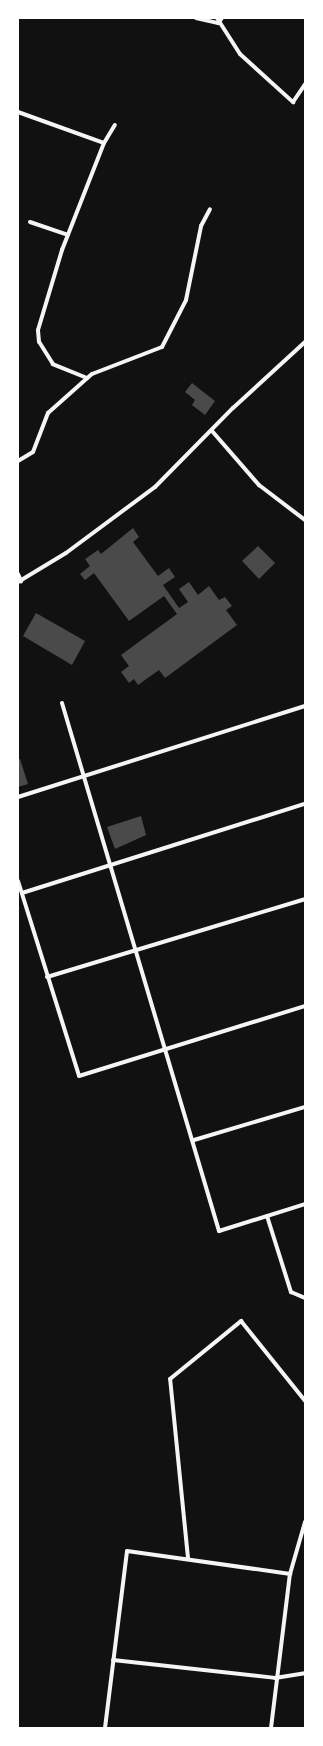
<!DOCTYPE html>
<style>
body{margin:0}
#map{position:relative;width:323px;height:1746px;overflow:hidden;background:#111;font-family:Overpass,sans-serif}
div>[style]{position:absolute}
.building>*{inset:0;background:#4a4a4a}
.minor>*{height:4px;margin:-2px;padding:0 2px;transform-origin:2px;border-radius:2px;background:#f5f5f5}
span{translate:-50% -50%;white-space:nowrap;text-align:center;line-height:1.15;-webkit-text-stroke:3.5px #fff;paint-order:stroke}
.frame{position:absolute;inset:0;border:19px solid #fff;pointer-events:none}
</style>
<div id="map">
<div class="building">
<i style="clip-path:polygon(192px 383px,215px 401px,205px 415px,192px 405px,195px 400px,185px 392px)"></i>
<i style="clip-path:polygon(133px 528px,139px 537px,133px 542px,158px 576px,169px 568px,175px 577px,163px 585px,179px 608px,188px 602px,179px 589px,189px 582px,198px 595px,209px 586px,219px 600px,225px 597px,232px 606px,226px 610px,237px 625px,165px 678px,159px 670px,138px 685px,134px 679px,129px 683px,121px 672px,129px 666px,121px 655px,177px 614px,164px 596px,129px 621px,94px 573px,85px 580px,80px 574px,90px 566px,85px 559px,98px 550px,101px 554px)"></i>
<i style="clip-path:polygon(258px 546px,275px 563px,259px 579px,242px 561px)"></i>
<i style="clip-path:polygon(36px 613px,85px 641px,72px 665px,23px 636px)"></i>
<i style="clip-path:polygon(18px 759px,20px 759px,28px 784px,18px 787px)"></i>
<i style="clip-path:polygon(141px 816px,146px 835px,115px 849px,107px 827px)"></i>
</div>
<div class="minor">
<i style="left:196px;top:18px;width:23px;rotate:13deg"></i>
<i style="left:218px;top:23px;width:6px;rotate:-51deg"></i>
<i style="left:217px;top:18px;width:43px;rotate:57.4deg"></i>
<i style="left:240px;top:54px;width:72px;rotate:42.2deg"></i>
<i style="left:293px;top:102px;width:22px;rotate:-56deg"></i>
<i style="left:18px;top:112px;width:91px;rotate:19.8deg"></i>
<i style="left:30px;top:222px;width:40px;rotate:18.9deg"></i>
<i style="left:87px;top:378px;width:37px;rotate:-158deg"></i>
<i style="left:53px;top:364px;width:26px;rotate:-122deg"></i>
<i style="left:39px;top:342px;width:12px;rotate:-95deg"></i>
<i style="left:38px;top:330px;width:84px;rotate:-73.3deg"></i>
<i style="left:62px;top:250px;width:115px;rotate:-68.6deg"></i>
<i style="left:104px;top:143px;width:21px;rotate:-59deg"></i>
<i style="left:212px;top:431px;width:72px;rotate:49deg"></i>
<i style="left:259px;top:485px;width:58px;rotate:37.3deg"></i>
<i style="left:18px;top:461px;width:17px;rotate:-31deg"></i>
<i style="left:33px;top:452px;width:42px;rotate:-69deg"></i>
<i style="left:48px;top:413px;width:59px;rotate:-41.6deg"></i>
<i style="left:92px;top:374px;width:75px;rotate:-21.1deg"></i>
<i style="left:162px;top:347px;width:53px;rotate:-62.9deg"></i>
<i style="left:186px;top:300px;width:76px;rotate:-78.5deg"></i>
<i style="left:201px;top:226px;width:19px;rotate:-62deg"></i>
<i style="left:18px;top:574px;width:8px;rotate:67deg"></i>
<i style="left:18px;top:582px;width:56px;rotate:-31.1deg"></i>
<i style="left:66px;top:553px;width:111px;rotate:-36.6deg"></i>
<i style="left:155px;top:487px;width:111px;rotate:-45.4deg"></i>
<i style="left:233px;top:408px;width:98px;rotate:-42.5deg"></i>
<i style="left:62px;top:703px;width:551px;rotate:73.44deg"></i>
<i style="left:219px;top:1231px;width:90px;rotate:-17.4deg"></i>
<i style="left:18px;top:797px;width:301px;rotate:-17.6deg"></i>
<i style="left:18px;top:881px;width:204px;rotate:72.6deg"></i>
<i style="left:79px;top:1076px;width:237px;rotate:-17.2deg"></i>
<i style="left:22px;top:893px;width:297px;rotate:-17.5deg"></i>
<i style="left:47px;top:977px;width:270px;rotate:-16.8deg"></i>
<i style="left:194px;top:1140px;width:116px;rotate:-16.6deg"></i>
<i style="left:267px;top:1216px;width:80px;rotate:72.5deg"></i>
<i style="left:291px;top:1292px;width:15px;rotate:23deg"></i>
<i style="left:188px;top:1558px;width:180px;rotate:-95.7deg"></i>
<i style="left:170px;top:1379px;width:92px;rotate:-39.2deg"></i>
<i style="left:241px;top:1321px;width:102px;rotate:51.3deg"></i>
<i style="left:113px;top:1660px;width:163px;rotate:6.3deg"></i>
<i style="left:275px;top:1678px;width:30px;rotate:-9deg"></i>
<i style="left:105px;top:1728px;width:178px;rotate:-82.9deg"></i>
<i style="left:127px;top:1551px;width:165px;rotate:8deg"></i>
<i style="left:271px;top:1728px;width:155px;rotate:-83deg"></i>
<i style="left:290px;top:1574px;width:54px;rotate:-73.9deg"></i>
</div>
<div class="frame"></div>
</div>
